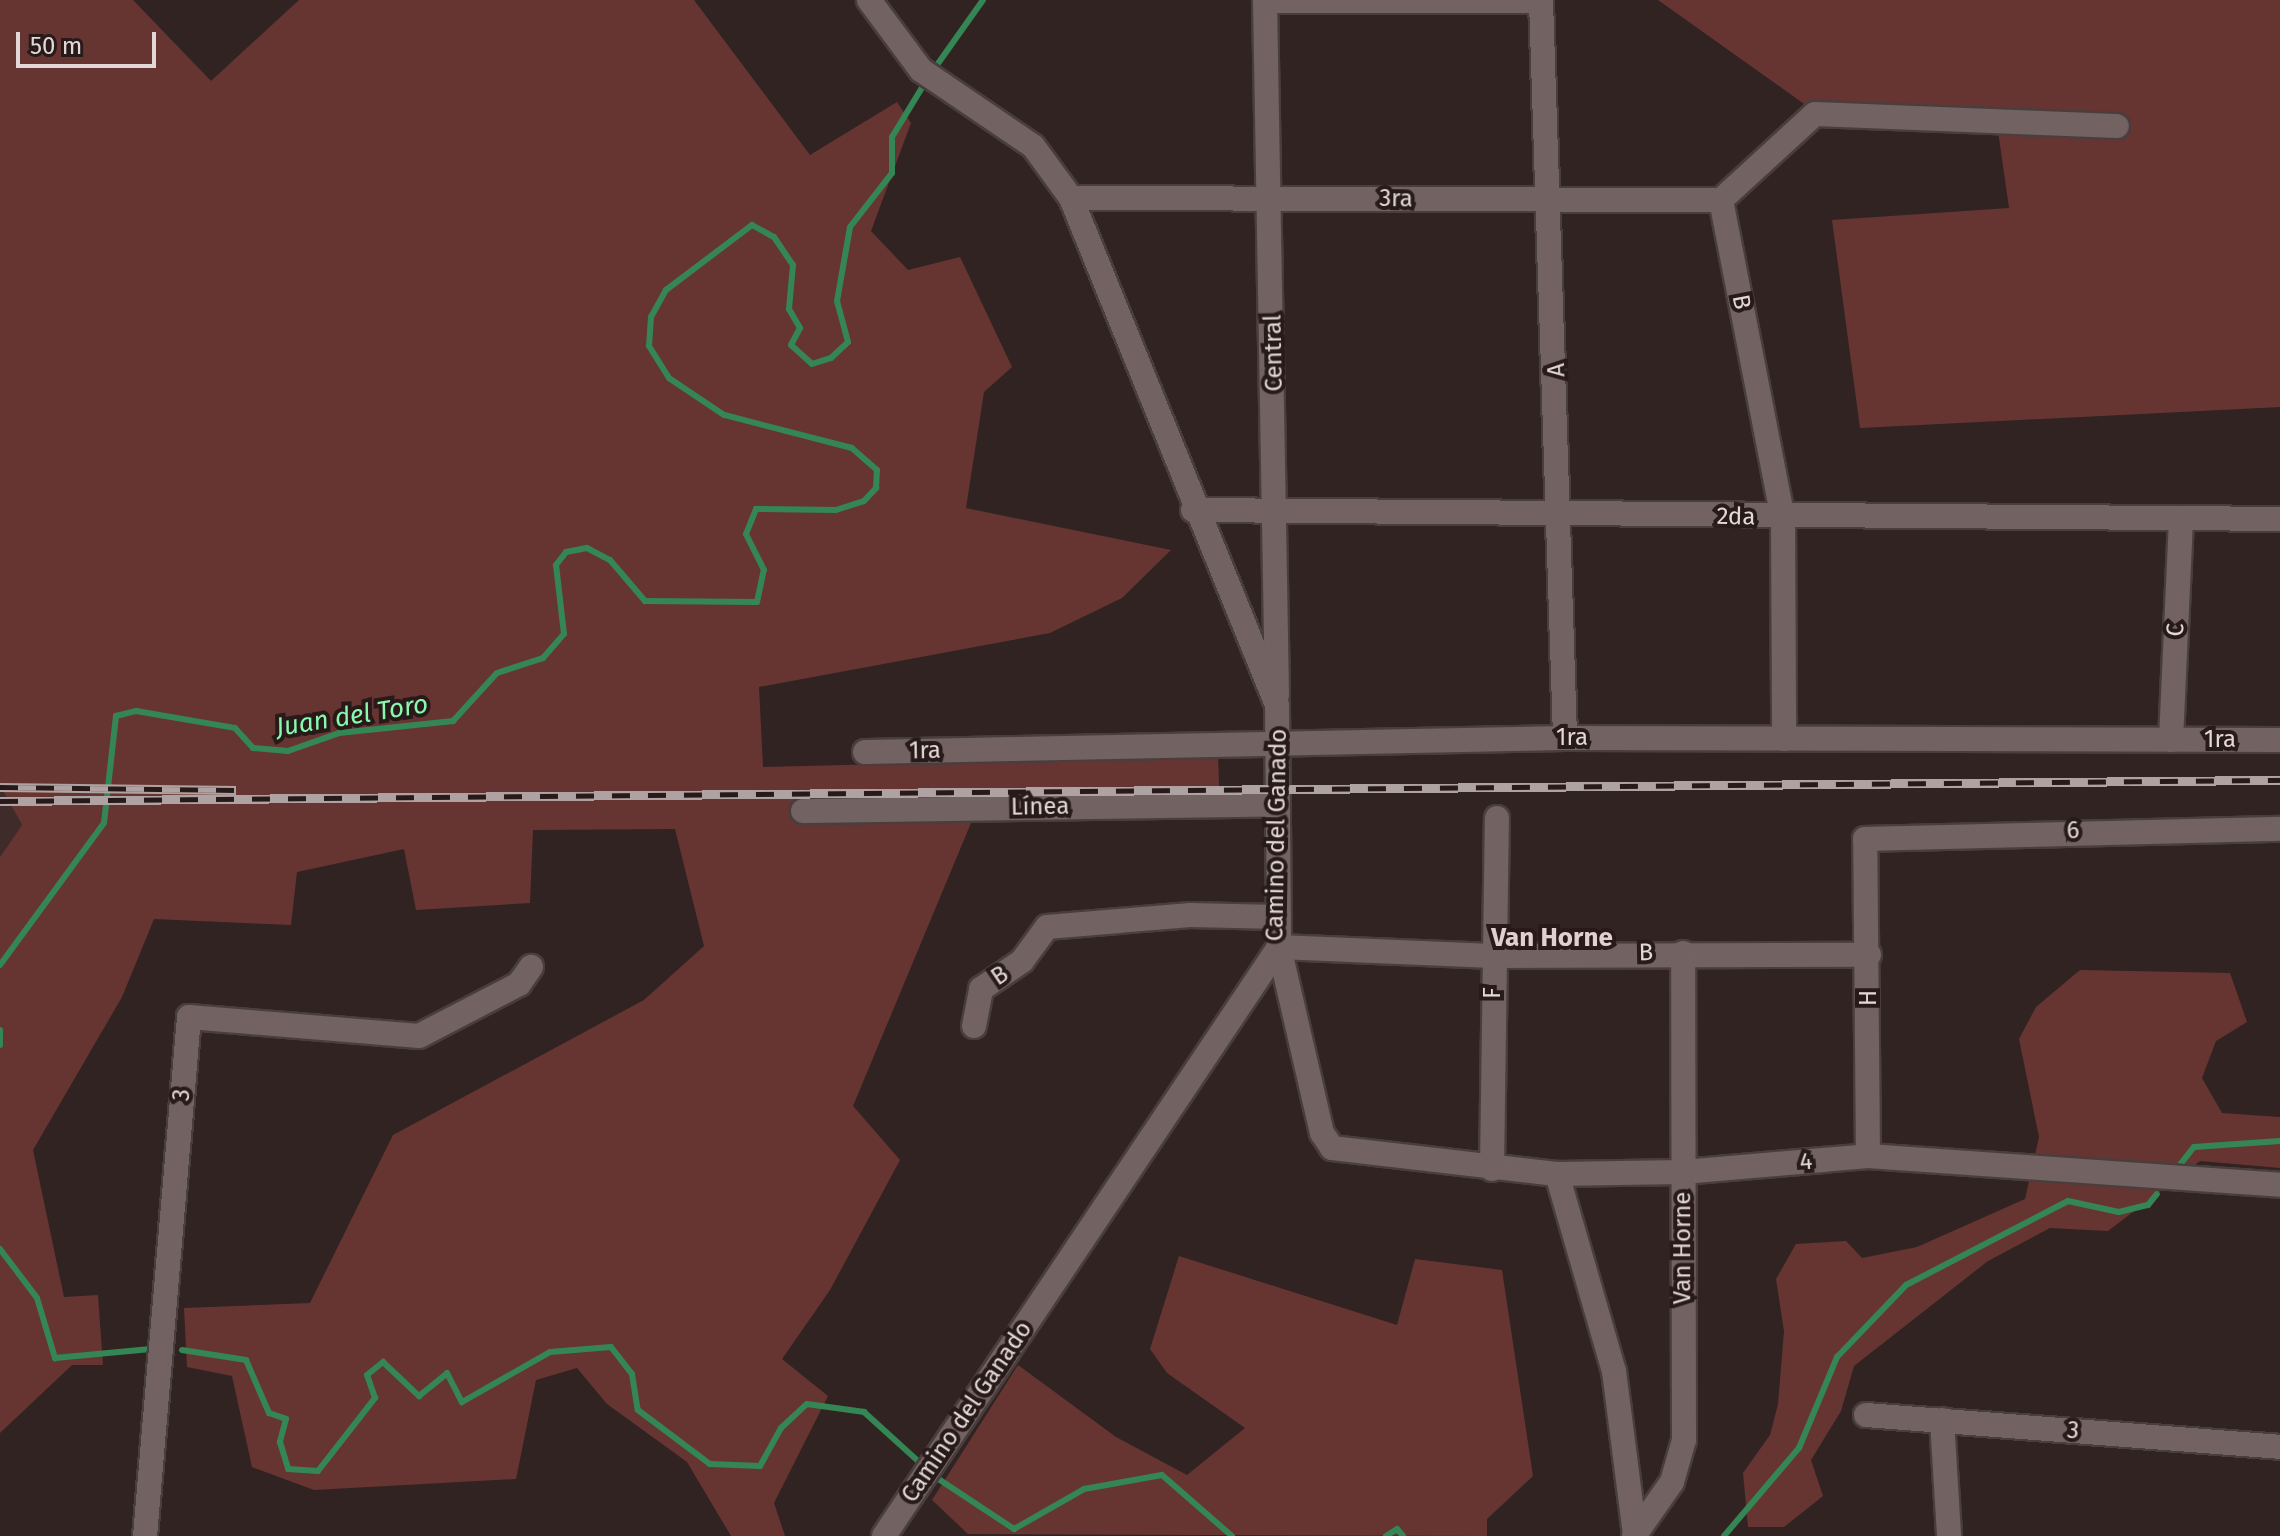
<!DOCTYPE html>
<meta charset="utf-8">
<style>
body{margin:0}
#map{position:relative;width:2280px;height:1536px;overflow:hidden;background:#312322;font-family:"Fira Sans",sans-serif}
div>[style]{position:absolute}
.built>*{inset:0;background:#3f2b29}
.green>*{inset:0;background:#663532}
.stream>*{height:6px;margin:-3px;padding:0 3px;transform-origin:3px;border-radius:3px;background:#348754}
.roads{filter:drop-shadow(2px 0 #483e3d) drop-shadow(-2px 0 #483e3d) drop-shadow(0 2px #483e3d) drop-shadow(0 -2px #483e3d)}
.minor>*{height:24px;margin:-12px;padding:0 12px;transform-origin:12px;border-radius:12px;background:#726261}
.rail>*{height:9px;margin-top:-4.5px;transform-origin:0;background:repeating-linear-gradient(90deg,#271a19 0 18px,#aea3a2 0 36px);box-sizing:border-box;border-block:2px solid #aea3a2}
span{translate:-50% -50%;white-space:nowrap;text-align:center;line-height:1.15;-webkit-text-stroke:8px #271a19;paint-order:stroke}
.street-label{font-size:24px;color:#e2d8d7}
.water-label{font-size:26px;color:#8af8af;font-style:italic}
.neighbourhood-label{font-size:26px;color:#e2d0ce;font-weight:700}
.scale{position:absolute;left:16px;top:32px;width:140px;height:36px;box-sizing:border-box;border:4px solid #e2d8d7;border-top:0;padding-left:10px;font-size:24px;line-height:28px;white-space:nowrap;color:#e2d8d7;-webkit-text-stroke:6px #271a19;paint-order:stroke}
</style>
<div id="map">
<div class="built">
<i style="clip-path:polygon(0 785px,22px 825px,0 857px)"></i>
</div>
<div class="green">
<i style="clip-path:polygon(0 0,133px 0,211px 81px,299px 0,694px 0,810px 155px,897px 102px,911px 123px,871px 231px,908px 270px,960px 257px,1012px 367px,984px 392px,966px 508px,1171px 550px,1122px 598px,1050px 633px,759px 687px,763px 767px,1218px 756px,1220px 810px,971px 823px,853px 1106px,900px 1160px,830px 1290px,782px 1359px,828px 1396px,774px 1503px,785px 1536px,731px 1536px,687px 1462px,607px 1404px,577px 1368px,536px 1380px,516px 1479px,314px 1490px,252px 1467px,232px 1376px,187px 1367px,184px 1308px,310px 1303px,393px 1135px,644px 1000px,704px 946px,675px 829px,533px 830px,530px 903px,416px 910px,404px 849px,297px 872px,291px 925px,154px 919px,122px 997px,33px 1150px,64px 1297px,98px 1295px,103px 1365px,72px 1365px,0 1433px,0 857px,22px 825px,0 785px)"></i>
<i style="clip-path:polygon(1658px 0,2280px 0,2280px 407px,1860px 428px,1832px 220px,2009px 208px,1996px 117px,1807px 106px)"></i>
<i style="clip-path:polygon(2080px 970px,2230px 973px,2247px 1022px,2216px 1041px,2202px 1078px,2222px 1113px,2280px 1117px,2280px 1168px,2200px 1161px,2108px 1231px,2050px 1228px,1988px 1261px,1854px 1366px,1841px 1411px,1811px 1460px,1823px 1496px,1784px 1527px,1748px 1527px,1743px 1473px,1770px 1435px,1778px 1404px,1784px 1331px,1776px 1279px,1796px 1244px,1846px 1241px,1862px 1258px,1917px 1247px,2025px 1199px,2039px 1137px,2019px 1039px,2036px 1007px)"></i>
<i style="clip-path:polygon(1179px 1256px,1397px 1325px,1415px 1259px,1502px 1270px,1533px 1476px,1487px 1519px,1487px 1536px,968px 1534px,932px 1500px,1018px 1365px,1116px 1437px,1187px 1475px,1245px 1428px,1167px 1373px,1150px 1349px)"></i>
</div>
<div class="stream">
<i style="left:932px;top:72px;width:88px;rotate:-54.7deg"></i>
<i style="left:0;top:965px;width:176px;rotate:-53.8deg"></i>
<i style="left:104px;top:823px;width:108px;rotate:-83.6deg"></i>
<i style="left:116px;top:716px;width:21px;rotate:-14deg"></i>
<i style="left:136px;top:711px;width:100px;rotate:9.7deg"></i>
<i style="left:235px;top:728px;width:27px;rotate:48deg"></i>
<i style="left:253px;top:748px;width:35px;rotate:5deg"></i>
<i style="left:288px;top:751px;width:54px;rotate:-19.4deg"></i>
<i style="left:339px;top:733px;width:115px;rotate:-6deg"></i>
<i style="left:453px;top:721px;width:65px;rotate:-47.5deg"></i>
<i style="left:497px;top:673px;width:48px;rotate:-18.1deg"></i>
<i style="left:543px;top:658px;width:32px;rotate:-49deg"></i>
<i style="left:564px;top:634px;width:69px;rotate:-96.6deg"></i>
<i style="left:556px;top:565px;width:16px;rotate:-52deg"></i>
<i style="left:566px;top:552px;width:21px;rotate:-11deg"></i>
<i style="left:587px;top:548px;width:26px;rotate:28deg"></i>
<i style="left:610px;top:560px;width:54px;rotate:49.5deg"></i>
<i style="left:645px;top:601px;width:112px;rotate:0.5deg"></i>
<i style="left:757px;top:602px;width:33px;rotate:-78deg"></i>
<i style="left:764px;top:570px;width:40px;rotate:-116.6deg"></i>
<i style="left:746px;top:534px;width:27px;rotate:-68deg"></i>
<i style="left:756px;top:509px;width:80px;rotate:0.7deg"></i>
<i style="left:836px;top:510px;width:29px;rotate:-18deg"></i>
<i style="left:864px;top:501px;width:18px;rotate:-47deg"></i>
<i style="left:876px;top:488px;width:18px;rotate:-87deg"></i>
<i style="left:877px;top:470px;width:33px;rotate:-139deg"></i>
<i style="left:852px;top:448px;width:132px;rotate:-165.5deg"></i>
<i style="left:724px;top:415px;width:66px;rotate:-146.1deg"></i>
<i style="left:669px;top:378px;width:38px;rotate:-122deg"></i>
<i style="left:649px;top:346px;width:29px;rotate:-86deg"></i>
<i style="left:651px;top:317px;width:31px;rotate:-61deg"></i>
<i style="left:666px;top:290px;width:108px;rotate:-37.1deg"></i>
<i style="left:752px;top:225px;width:25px;rotate:29deg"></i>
<i style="left:774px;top:237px;width:34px;rotate:56deg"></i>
<i style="left:793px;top:265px;width:44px;rotate:95.2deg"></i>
<i style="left:789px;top:309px;width:22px;rotate:60deg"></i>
<i style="left:800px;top:328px;width:19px;rotate:118deg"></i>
<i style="left:791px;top:345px;width:28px;rotate:42deg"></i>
<i style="left:812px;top:364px;width:20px;rotate:-18deg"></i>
<i style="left:831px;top:358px;width:23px;rotate:-43deg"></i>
<i style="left:848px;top:342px;width:42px;rotate:-105deg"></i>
<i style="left:837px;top:301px;width:75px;rotate:-80deg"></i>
<i style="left:850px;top:227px;width:68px;rotate:-52.1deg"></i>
<i style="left:892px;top:173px;width:36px;rotate:-90deg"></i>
<i style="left:892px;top:137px;width:66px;rotate:-58.7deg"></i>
<i style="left:0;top:1030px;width:15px;rotate:90deg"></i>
<i style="left:2179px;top:1166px;width:24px;rotate:-52deg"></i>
<i style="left:2194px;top:1147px;width:86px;rotate:-4deg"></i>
<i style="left:0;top:1249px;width:61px;rotate:52.9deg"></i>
<i style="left:37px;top:1298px;width:63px;rotate:73.3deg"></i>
<i style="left:55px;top:1358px;width:96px;rotate:-5.4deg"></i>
<i style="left:182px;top:1350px;width:65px;rotate:8.9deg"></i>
<i style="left:246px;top:1360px;width:58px;rotate:66.5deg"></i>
<i style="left:269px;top:1413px;width:18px;rotate:19deg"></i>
<i style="left:286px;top:1419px;width:24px;rotate:105deg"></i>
<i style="left:280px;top:1442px;width:28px;rotate:73deg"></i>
<i style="left:288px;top:1469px;width:30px;rotate:4deg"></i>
<i style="left:318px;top:1471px;width:93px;rotate:-52deg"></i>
<i style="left:375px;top:1398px;width:24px;rotate:-109deg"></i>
<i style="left:367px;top:1375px;width:21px;rotate:-39deg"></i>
<i style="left:383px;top:1362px;width:50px;rotate:43.4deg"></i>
<i style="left:419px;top:1396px;width:36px;rotate:-39deg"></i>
<i style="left:447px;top:1373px;width:33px;rotate:63deg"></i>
<i style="left:462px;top:1402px;width:101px;rotate:-29.6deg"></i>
<i style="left:550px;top:1352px;width:61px;rotate:-4.7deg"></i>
<i style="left:611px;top:1347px;width:34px;rotate:52deg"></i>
<i style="left:632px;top:1374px;width:36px;rotate:81deg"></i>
<i style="left:638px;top:1410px;width:90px;rotate:36.9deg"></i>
<i style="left:710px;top:1464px;width:50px;rotate:2.3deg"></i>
<i style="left:760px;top:1466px;width:43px;rotate:-61.1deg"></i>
<i style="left:781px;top:1428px;width:35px;rotate:-43deg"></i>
<i style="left:807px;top:1404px;width:58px;rotate:8deg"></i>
<i style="left:864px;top:1412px;width:72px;rotate:42.2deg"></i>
<i style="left:940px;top:1480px;width:89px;rotate:33.5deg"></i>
<i style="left:1014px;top:1529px;width:81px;rotate:-29.7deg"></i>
<i style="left:1084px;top:1489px;width:79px;rotate:-10.2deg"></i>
<i style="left:1162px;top:1475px;width:93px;rotate:41.1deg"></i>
<i style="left:1386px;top:1536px;width:13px;rotate:-32deg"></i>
<i style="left:1397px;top:1529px;width:9px;rotate:49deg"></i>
<i style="left:1724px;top:1536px;width:116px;rotate:-49.6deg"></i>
<i style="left:1799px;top:1448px;width:99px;rotate:-67.3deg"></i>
<i style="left:1837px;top:1357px;width:100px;rotate:-46.2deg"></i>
<i style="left:1906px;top:1285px;width:182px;rotate:-27.4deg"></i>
<i style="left:2068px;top:1201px;width:52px;rotate:12.2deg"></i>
<i style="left:2119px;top:1212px;width:30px;rotate:-14deg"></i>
<i style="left:2148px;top:1205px;width:14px;rotate:-51deg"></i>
</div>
<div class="roads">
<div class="minor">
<i style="left:869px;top:0;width:87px;rotate:53.4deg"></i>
<i style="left:921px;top:70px;width:135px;rotate:34.2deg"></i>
<i style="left:1033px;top:146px;width:64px;rotate:53.8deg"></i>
<i style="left:1071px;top:198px;width:547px;rotate:67.89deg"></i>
<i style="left:1277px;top:705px;width:242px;rotate:89.5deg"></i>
<i style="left:1279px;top:947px;width:191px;rotate:77deg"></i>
<i style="left:1322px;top:1133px;width:18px;rotate:56deg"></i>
<i style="left:1332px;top:1148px;width:226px;rotate:6.6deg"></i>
<i style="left:1557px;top:1174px;width:126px;rotate:-0.9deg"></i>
<i style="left:1683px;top:1172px;width:186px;rotate:-4.9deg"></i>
<i style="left:1868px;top:1156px;width:413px;rotate:4deg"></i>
<i style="left:1265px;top:0;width:695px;rotate:89.01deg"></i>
<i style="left:1265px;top:1px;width:276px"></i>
<i style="left:1541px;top:1px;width:737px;rotate:88.13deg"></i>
<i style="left:1071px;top:198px;width:650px;rotate:0.18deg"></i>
<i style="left:1721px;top:200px;width:324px;rotate:79deg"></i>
<i style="left:1783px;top:518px;width:221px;rotate:89.7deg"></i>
<i style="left:1721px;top:200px;width:127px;rotate:-42.5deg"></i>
<i style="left:1815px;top:114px;width:302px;rotate:2.3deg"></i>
<i style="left:1193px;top:510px;width:1087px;rotate:0.47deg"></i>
<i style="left:2171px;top:740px;width:221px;rotate:-87.4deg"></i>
<i style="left:865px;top:752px;width:700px;rotate:-1.15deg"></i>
<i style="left:1565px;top:738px;width:715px;rotate:0.16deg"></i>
<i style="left:803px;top:811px;width:474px;rotate:-0.8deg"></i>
<i style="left:1279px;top:947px;width:214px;rotate:2.4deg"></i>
<i style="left:1493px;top:956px;width:376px;rotate:-0.2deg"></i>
<i style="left:974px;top:1026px;width:38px;rotate:-79deg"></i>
<i style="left:981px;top:989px;width:50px;rotate:-34.3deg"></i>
<i style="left:1022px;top:961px;width:42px;rotate:-53.7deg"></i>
<i style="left:1047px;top:927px;width:144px;rotate:-4.8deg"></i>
<i style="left:1190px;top:915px;width:89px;rotate:1.3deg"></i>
<i style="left:1868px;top:1156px;width:317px;rotate:-90.5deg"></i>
<i style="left:1865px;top:839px;width:415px;rotate:-1.4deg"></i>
<i style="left:1492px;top:1169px;width:351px;rotate:-89.2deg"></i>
<i style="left:1557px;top:1174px;width:205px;rotate:73.9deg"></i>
<i style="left:1614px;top:1371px;width:158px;rotate:82.7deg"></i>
<i style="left:1866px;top:1415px;width:415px;rotate:4.4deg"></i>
<i style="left:1942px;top:1420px;width:116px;rotate:86.5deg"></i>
<i style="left:145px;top:1536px;width:521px;rotate:-85.15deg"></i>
<i style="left:189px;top:1017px;width:231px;rotate:4.7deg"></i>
<i style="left:419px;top:1036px;width:113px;rotate:-27.5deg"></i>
<i style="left:519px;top:984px;width:21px;rotate:-55deg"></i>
<i style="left:884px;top:1536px;width:709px;rotate:-56.15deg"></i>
<i style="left:1634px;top:1536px;width:66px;rotate:-54.9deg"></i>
<i style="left:1672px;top:1482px;width:44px;rotate:-74.1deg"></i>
<i style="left:1684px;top:1440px;width:487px;rotate:-90.1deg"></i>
</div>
</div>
<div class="rail">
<i style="left:0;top:787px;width:236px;rotate:0.7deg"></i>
<i style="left:0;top:801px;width:2280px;rotate:-0.53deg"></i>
</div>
<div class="street-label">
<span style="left:1396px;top:199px;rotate:1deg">3ra</span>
<span style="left:1741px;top:302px;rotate:79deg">B</span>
<span style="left:1274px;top:353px;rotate:-91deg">Central</span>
<span style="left:1557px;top:370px;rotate:-92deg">A</span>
<span style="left:1736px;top:517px;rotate:1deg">2da</span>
<span style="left:2176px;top:630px;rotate:-87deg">C</span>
<span style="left:1572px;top:738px">1ra</span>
<span style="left:2220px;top:740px">1ra</span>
<span style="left:925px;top:751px;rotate:-1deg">1ra</span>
<span style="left:1040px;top:807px;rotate:-1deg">Línea</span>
<span style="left:2073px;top:831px;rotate:-2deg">6</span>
<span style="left:1277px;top:835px;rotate:-89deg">Camino del Ganado</span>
<span style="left:1646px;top:953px;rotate:-1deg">B</span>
<span style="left:1000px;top:976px;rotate:-34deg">B</span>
<span style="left:1493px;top:993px;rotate:-90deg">F</span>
<span style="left:1869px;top:998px;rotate:-90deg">H</span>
<span style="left:182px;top:1095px;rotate:-85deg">3</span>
<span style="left:1806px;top:1162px;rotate:-5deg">4</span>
<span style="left:1683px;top:1248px;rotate:-90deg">Van Horne</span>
<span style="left:967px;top:1412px;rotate:-56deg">Camino del Ganado</span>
<span style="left:2073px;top:1431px;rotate:5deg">3</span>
</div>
<div class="water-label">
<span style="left:352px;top:716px;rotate:-9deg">Juan del Toro</span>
</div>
<div class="neighbourhood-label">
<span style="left:1552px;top:938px">Van Horne</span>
</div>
<div class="scale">50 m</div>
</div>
